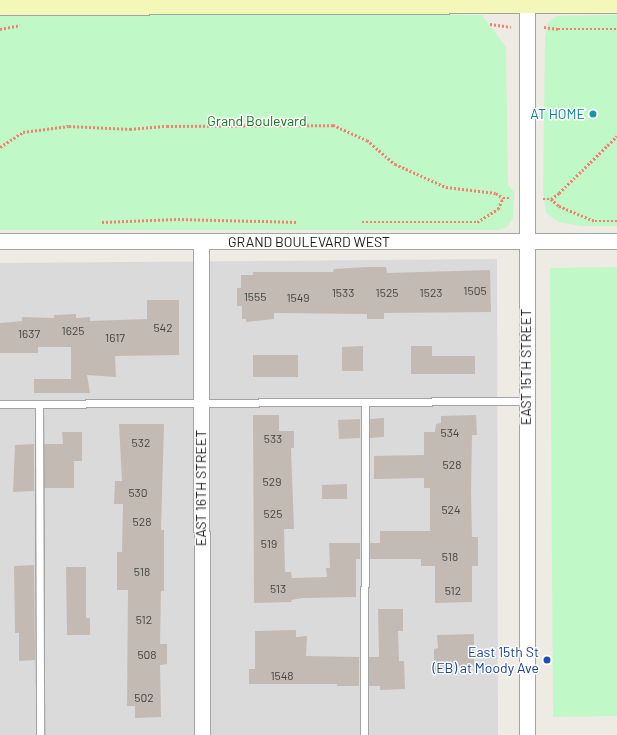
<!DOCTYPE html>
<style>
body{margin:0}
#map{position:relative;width:617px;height:735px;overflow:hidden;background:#eeebe4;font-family:Barlow,sans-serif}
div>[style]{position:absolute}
.residential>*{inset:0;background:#dbdada}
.park>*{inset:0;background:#c1f8c7}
.building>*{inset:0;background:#c3bab3}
.path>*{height:2.5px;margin-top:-1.25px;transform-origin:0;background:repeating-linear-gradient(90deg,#f67f6d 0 2px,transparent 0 4px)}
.roads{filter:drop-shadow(1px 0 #a4a4a4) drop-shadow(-1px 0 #a4a4a4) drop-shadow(0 1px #a4a4a4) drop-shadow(0 -1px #a4a4a4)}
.service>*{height:7px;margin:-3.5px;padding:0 3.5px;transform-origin:3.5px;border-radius:3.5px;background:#fff}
.minor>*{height:15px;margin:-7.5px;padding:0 7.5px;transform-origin:7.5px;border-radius:7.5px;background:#fff}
.secondary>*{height:21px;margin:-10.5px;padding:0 10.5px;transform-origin:10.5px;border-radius:10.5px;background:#f3f8b8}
.dots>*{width:11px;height:11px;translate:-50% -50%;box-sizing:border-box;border:2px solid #fff;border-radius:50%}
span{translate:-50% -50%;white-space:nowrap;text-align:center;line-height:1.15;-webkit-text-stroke:3px #fff;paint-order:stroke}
.number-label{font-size:12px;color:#464442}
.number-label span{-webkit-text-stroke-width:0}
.culture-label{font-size:14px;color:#0d838f}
.right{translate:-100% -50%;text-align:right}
.park-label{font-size:14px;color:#0e791a}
.street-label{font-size:14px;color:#1d1d1d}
.transit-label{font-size:14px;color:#164399}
</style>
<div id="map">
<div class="residential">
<i style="clip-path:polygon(497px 259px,498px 735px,0 735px,0 263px)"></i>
</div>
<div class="park">
<i style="clip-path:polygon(39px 13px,482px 15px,506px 47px,508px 185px,514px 192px,513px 218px,507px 227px,498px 230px,0 230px,0 15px)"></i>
<i style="clip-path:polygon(617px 15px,617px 226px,581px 226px,558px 222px,546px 213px,543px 191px,545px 38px,548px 22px,557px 16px)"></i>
<i style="clip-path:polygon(617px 267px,617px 716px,553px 717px,550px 268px)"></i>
</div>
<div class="building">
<i style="clip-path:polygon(367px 267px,386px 267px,387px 273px,490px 270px,491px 312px,384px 313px,384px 319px,367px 319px,367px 314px,274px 313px,274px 319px,246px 322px,246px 319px,242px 319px,242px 306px,237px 306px,237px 288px,241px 288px,241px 275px,253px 275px,253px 272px,333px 272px,334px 269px)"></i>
<i style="clip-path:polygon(147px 300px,179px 300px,179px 355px,115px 356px,116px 377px,87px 375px,90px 393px,34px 393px,34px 379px,71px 379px,71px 347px,38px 347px,38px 353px,0 353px,0 323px,22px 321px,22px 317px,54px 318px,54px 315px,76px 314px,76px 318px,90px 317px,90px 321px,147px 319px)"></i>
<i style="clip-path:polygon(363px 346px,363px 371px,342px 371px,342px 347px)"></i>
<i style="clip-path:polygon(411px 346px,432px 346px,432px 356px,475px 356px,475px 374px,411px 374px)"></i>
<i style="clip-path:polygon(253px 355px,298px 355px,298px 377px,253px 377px)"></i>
<i style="clip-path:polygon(253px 415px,279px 415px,279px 431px,294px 431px,294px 448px,291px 448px,294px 529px,284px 529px,285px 572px,291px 572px,292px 578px,327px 577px,326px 568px,330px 568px,329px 543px,360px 543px,360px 559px,356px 559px,356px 597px,302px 598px,291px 600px,292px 602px,254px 603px)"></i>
<i style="clip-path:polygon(476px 415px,477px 435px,472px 435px,471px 491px,472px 537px,478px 537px,478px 566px,472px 566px,472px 602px,435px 603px,435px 566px,421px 566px,421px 559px,370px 559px,370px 543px,380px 543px,380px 531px,430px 531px,430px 488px,424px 488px,424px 478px,374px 479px,374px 456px,424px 455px,424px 432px,435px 432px,436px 424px,441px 423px,441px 416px)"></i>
<i style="clip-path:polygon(384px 418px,384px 437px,370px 438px,370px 419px)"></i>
<i style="clip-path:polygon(360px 419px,360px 438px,339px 439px,338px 420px)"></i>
<i style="clip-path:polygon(119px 424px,164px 424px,161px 530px,164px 530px,164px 591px,161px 591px,160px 644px,167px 644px,167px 664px,160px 665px,161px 717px,135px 718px,135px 706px,127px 706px,128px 590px,117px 590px,117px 552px,122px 552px,123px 504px,114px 504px,115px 481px,122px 481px)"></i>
<i style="clip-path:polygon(62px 432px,82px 432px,82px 461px,74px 461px,74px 488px,44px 488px,44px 444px,63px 444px)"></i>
<i style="clip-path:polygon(34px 444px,34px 491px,13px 492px,15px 445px)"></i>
<i style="clip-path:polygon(347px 484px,347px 499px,322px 499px,322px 485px)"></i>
<i style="clip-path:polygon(34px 565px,35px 660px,19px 661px,19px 633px,15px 633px,14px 566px)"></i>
<i style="clip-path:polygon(66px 567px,86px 567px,86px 618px,90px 618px,90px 635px,67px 635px)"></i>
<i style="clip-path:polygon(378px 609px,403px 609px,403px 631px,398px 631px,399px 661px,404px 661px,405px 689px,380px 690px,380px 686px,369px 686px,369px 657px,379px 657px)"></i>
<i style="clip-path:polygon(296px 630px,296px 637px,307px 636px,306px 656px,359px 657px,359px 686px,337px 686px,337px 684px,249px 684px,249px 669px,255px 669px,255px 631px)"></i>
<i style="clip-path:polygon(474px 634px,474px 667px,454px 668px,454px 674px,434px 675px,434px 649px,438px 648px,437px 635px)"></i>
</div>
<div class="path">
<i style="left:490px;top:24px;width:21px;rotate:8deg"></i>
<i style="left:544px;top:27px;width:14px;rotate:8deg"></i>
<i style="left:558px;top:29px;width:59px"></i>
<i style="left:0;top:29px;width:20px;rotate:-11deg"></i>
<i style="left:0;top:147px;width:27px;rotate:-33deg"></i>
<i style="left:23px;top:132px;width:46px;rotate:-7.4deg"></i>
<i style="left:69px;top:126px;width:61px;rotate:2.8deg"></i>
<i style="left:130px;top:129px;width:37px;rotate:-5deg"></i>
<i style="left:167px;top:126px;width:166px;rotate:-0.3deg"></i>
<i style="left:333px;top:125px;width:37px;rotate:24deg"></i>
<i style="left:367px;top:140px;width:37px;rotate:41deg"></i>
<i style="left:395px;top:164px;width:56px;rotate:24.3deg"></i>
<i style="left:446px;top:187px;width:50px;rotate:6.8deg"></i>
<i style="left:496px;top:193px;width:9px;rotate:36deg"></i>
<i style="left:503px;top:198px;width:7px"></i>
<i style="left:543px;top:199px;width:8px"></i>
<i style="left:551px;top:199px;width:10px;rotate:-37deg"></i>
<i style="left:559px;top:193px;width:81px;rotate:-44.5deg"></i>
<i style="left:551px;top:199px;width:11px;rotate:41deg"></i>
<i style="left:559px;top:206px;width:39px;rotate:23deg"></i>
<i style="left:595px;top:221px;width:22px"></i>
<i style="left:102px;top:222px;width:76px;rotate:-2.3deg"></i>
<i style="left:178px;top:219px;width:119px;rotate:1.4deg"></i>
<i style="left:362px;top:222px;width:115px"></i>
<i style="left:477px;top:222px;width:25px;rotate:-32deg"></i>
<i style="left:498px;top:209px;width:12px;rotate:-66deg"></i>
</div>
<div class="roads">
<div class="service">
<i style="left:0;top:404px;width:525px;rotate:-0.33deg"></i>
<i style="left:39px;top:404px;width:331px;rotate:89.8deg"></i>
<i style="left:364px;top:735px;width:333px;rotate:-89.8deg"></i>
</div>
<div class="minor">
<i style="left:0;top:241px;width:617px"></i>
<i style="left:201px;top:242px;width:493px;rotate:89.9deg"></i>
<i style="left:527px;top:735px;width:735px;rotate:-90deg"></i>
</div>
<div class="secondary">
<i style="left:0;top:4px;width:617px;rotate:-0.19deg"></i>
</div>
</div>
<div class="dots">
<i style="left:593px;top:114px;background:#0f9aa8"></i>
<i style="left:547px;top:660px;background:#1a4fb4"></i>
</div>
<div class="number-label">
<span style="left:475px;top:291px">1505</span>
<span style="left:343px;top:293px">1533</span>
<span style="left:387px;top:293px">1525</span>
<span style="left:431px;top:293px">1523</span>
<span style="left:255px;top:297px">1555</span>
<span style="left:298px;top:298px">1549</span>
<span style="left:163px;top:328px">542</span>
<span style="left:73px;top:331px">1625</span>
<span style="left:29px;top:334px">1637</span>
<span style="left:115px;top:338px">1617</span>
<span style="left:450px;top:433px">534</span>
<span style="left:273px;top:439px">533</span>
<span style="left:141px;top:443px">532</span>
<span style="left:452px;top:465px">528</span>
<span style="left:272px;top:482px">529</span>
<span style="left:138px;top:493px">530</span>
<span style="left:451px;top:510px">524</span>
<span style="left:273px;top:514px">525</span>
<span style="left:142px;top:522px">528</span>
<span style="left:269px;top:544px">519</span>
<span style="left:450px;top:557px">518</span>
<span style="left:142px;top:572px">518</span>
<span style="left:278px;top:589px">513</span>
<span style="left:453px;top:591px">512</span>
<span style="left:144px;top:620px">512</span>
<span style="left:147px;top:655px">508</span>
<span style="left:282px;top:676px">1548</span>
<span style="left:144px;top:698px">502</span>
</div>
<div class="culture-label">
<span class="right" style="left:585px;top:114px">AT HOME</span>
</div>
<div class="park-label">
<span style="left:257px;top:121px">Grand Boulevard</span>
</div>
<div class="street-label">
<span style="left:309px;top:242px">GRAND BOULEVARD WEST</span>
<span style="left:526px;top:367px;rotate:-90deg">EAST 15TH STREET</span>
<span style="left:201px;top:488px;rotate:-90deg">EAST 16TH STREET</span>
</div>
<div class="transit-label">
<span class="right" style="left:539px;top:660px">East 15th St<br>(EB) at Moody Ave</span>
</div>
</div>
